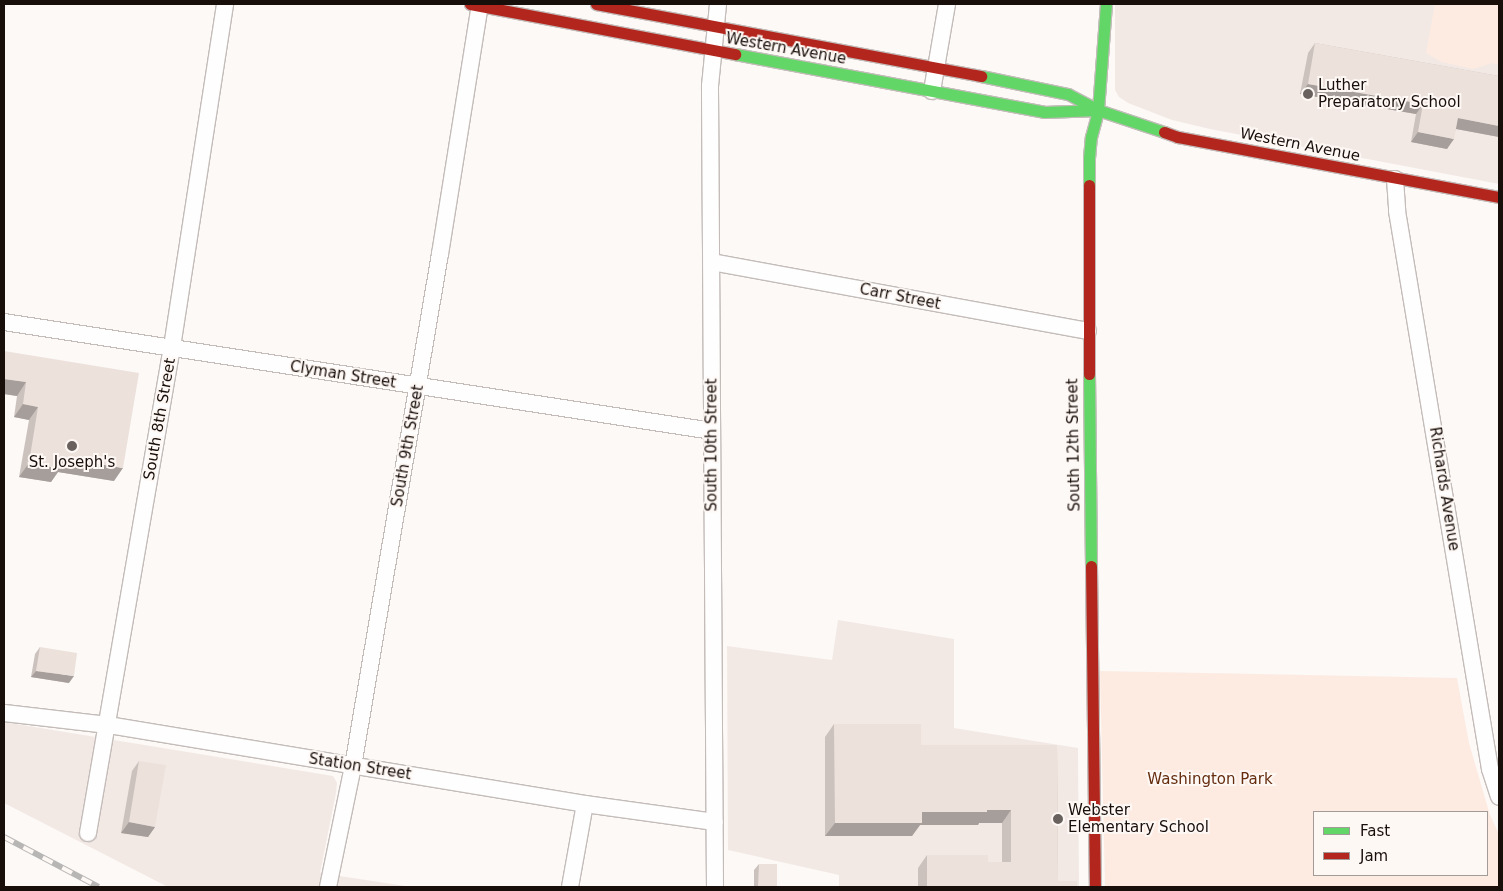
<!DOCTYPE html>
<style>
body{margin:0}
#map{position:relative;width:1503px;height:891px;overflow:hidden;background:#fcf9f7;font-family:"DejaVu Sans",sans-serif}
div>[style]{position:absolute}
.built>*{inset:0;background:#f3e9e4}
.green>*{inset:0;background:#fdebe2}
.roads{filter:drop-shadow(1px 0 #c3bcb9) drop-shadow(-1px 0 #c3bcb9) drop-shadow(0 1px #c3bcb9) drop-shadow(0 -1px #c3bcb9)}
.street>*{height:16px;margin:-8px;padding:0 8px;transform-origin:8px;border-radius:8px;background:#fffefe}
.fast>*{height:11px;margin:-5.5px;padding:0 5.5px;transform-origin:5.5px;border-radius:5.5px;background:#63d668}
.jam>*{height:11px;margin:-5.5px;padding:0 5.5px;transform-origin:5.5px;border-radius:5.5px;background:#b3261e}
.rail>*{height:5.5px;margin-top:-2.75px;transform-origin:0;background:repeating-linear-gradient(90deg,#fef8f5 0 11px,#b7b6b5 0 22px);box-sizing:border-box;border-block:1px solid #b7b6b5}
.wall>*{inset:0;background:#ccc2bd}
.shaded-wall>*{inset:0;background:#a69e9a}
.building>*{inset:0;background:#ede1dc}
.dots>*{width:14px;height:14px;translate:-50% -50%;box-sizing:border-box;border:2px solid #fef8f5;border-radius:50%}
span{translate:-50% -50%;white-space:nowrap;text-align:center;line-height:1.15;-webkit-text-stroke:4px #fef8f5;paint-order:stroke}
.street-label{font-size:15px;color:#190f0a}
.poi-label{font-size:15px;color:#190f0a}
.left{translate:0 -50%;text-align:left}
.park-label{font-size:15px;color:#652c0e}
.frame{position:absolute;inset:0;border:5px solid #190f0a;pointer-events:none}
.legend{position:absolute;left:1313px;top:811px;width:175px;height:65px;box-sizing:border-box;background:#fef8f5;border:1px solid #a29b97;margin:0;padding:6px 9px;list-style:none;font-size:15px;color:#190f0a}
.legend li{display:flex;align-items:center;gap:10px;height:25px}
.legend b{width:25px;border:1px solid #a29b97}
</style>
<div id="map">
<div class="built">
<i style="clip-path:polygon(1115px 4px,1499px 4px,1499px 184px,1210px 129px,1172px 120px,1128px 103px,1119px 97px,1115px 90px)"></i>
<i style="clip-path:polygon(838px 620px,954px 639px,954px 728px,1078px 748px,1079px 887px,839px 887px,839px 875px,728px 850px,727px 646px,832px 660px)"></i>
<i style="clip-path:polygon(4px 722px,333px 776px,337px 783px,336px 793px,320px 873px,412px 887px,168px 887px,4px 803px)"></i>
</div>
<div class="green">
<i style="clip-path:polygon(1435px 4px,1499px 4px,1499px 65px,1492px 63px,1473px 69px,1442px 62px,1426px 53px)"></i>
<i style="clip-path:polygon(evenodd,1100px 671px,1457px 678px,1469px 743px,1490px 815px,1499px 834px,1499px 887px,1105px 887px,1100px 671px,1314px 812px,1487px 812px,1487px 875px,1314px 875px,1314px 812px)"></i>
</div>
<div class="roads">
<div class="street">
<i style="left:932px;top:91px;width:88px;rotate:-80.2deg"></i>
<i style="left:1395px;top:179px;width:32px;rotate:86deg"></i>
<i style="left:1397px;top:211px;width:566px;rotate:80.54deg"></i>
<i style="left:1490px;top:769px;width:29px;rotate:72deg"></i>
<i style="left:712px;top:262px;width:382px;rotate:10.4deg"></i>
<i style="left:4px;top:322px;width:716px;rotate:8.75deg"></i>
<i style="left:4px;top:713px;width:105px;rotate:6.6deg"></i>
<i style="left:108px;top:725px;width:483px;rotate:9.4deg"></i>
<i style="left:585px;top:804px;width:131px;rotate:7.9deg"></i>
<i style="left:88px;top:833px;width:493px;rotate:-80.2deg"></i>
<i style="left:172px;top:347px;width:347px;rotate:-81.2deg"></i>
<i style="left:328px;top:887px;width:124px;rotate:-78.3deg"></i>
<i style="left:353px;top:766px;width:519px;rotate:-80.36deg"></i>
<i style="left:440px;top:254px;width:253px;rotate:-80.9deg"></i>
<i style="left:570px;top:887px;width:84px;rotate:-79.8deg"></i>
<i style="left:715px;top:887px;width:801px;rotate:-90.36deg"></i>
<i style="left:710px;top:86px;width:82px;rotate:-84.4deg"></i>
</div>
<div class="fast">
<i style="left:735px;top:54px;width:314px;rotate:10.6deg"></i>
<i style="left:1044px;top:112px;width:54px;rotate:-2.1deg"></i>
<i style="left:981px;top:76px;width:89px;rotate:11.7deg"></i>
<i style="left:1068px;top:94px;width:34px;rotate:28deg"></i>
<i style="left:1098px;top:110px;width:70px;rotate:18.4deg"></i>
<i style="left:1089px;top:185px;width:27px;rotate:-90deg"></i>
<i style="left:1089px;top:158px;width:21px;rotate:-85deg"></i>
<i style="left:1091px;top:137px;width:28px;rotate:-75deg"></i>
<i style="left:1098px;top:110px;width:106px;rotate:-85.7deg"></i>
<i style="left:1089px;top:374px;width:192px;rotate:89.4deg"></i>
</div>
<div class="jam">
<i style="left:470px;top:4px;width:270px;rotate:10.7deg"></i>
<i style="left:596px;top:4px;width:392px;rotate:10.6deg"></i>
<i style="left:1164px;top:132px;width:15px;rotate:20deg"></i>
<i style="left:1178px;top:137px;width:327px;rotate:10.6deg"></i>
<i style="left:1089px;top:374px;width:189px;rotate:-90deg"></i>
<i style="left:1091px;top:566px;width:321px;rotate:89.3deg"></i>
</div>
</div>
<div class="rail">
<i style="left:4px;top:837px;width:107px;rotate:27.8deg"></i>
</div>
<div class="wall">
<i style="clip-path:polygon(1315px 43px,1499px 76px,1499px 137px,1456px 129px,1447px 149px,1411px 142px,1416px 114px,1300px 94px,1308px 53px)"></i>
<i style="clip-path:polygon(4px 351px,114px 481px,58px 472px,51px 482px,19px 477px,29px 420px,14px 417px,17px 396px,4px 394px)"></i>
<i style="clip-path:polygon(40px 647px,69px 683px,31px 677px,35px 654px)"></i>
<i style="clip-path:polygon(834px 724px,921px 745px,1057px 745px,1058px 881px,1077px 887px,918px 887px,918px 868px,927px 855px,988px 862px,1002px 862px,1002px 823px,979px 823px,978px 825px,920px 825px,912px 836px,825px 836px,825px 737px)"></i>
<i style="clip-path:polygon(139px 761px,155px 827px,148px 837px,121px 833px,132px 771px)"></i>
<i style="clip-path:polygon(759px 864px,777px 887px,754px 887px,754px 870px)"></i>
</div>
<div class="shaded-wall">
<i style="clip-path:polygon(1308px 84px,1423px 104px,1416px 114px,1300px 94px)"></i>
<i style="clip-path:polygon(1458px 118px,1499px 126px,1499px 137px,1451px 128px)"></i>
<i style="clip-path:polygon(1418px 132px,1454px 139px,1447px 149px,1411px 142px)"></i>
<i style="clip-path:polygon(4px 379px,26px 382px,17px 396px,4px 394px)"></i>
<i style="clip-path:polygon(23px 404px,38px 407px,29px 420px,14px 417px)"></i>
<i style="clip-path:polygon(62px 458px,123px 468px,114px 481px,58px 472px,51px 482px,19px 477px,29px 463px)"></i>
<i style="clip-path:polygon(36px 671px,74px 676px,69px 683px,31px 677px)"></i>
<i style="clip-path:polygon(987px 810px,1011px 810px,1002px 823px,979px 823px,978px 825px,920px 825px,912px 836px,825px 836px,835px 823px,922px 812px)"></i>
<i style="clip-path:polygon(129px 822px,155px 827px,148px 837px,121px 833px)"></i>
</div>
<div class="building">
<i style="clip-path:polygon(1315px 43px,1499px 76px,1499px 126px,1458px 118px,1454px 139px,1418px 132px,1423px 104px,1308px 84px)"></i>
<i style="clip-path:polygon(4px 351px,139px 373px,123px 468px,62px 458px,61px 469px,29px 463px,38px 407px,23px 404px,26px 382px,4px 379px)"></i>
<i style="clip-path:polygon(40px 647px,77px 653px,74px 676px,36px 671px)"></i>
<i style="clip-path:polygon(834px 724px,921px 724px,921px 745px,1057px 745px,1058px 881px,1077px 881px,1077px 887px,927px 887px,927px 855px,988px 855px,988px 862px,1011px 862px,1011px 810px,987px 810px,987px 812px,922px 812px,922px 823px,835px 823px)"></i>
<i style="clip-path:polygon(139px 761px,166px 765px,155px 827px,129px 822px)"></i>
<i style="clip-path:polygon(759px 864px,777px 864px,777px 887px,758px 887px)"></i>
</div>
<div class="dots">
<i style="left:1308px;top:94px;background:#68615d"></i>
<i style="left:72px;top:446px;background:#68615d"></i>
<i style="left:1058px;top:819px;background:#68615d"></i>
</div>
<div class="street-label">
<span style="left:786px;top:49px;rotate:10deg">Western Avenue</span>
<span style="left:1300px;top:145px;rotate:11deg">Western Avenue</span>
<span style="left:900px;top:297px;rotate:11deg">Carr Street</span>
<span style="left:343px;top:375px;rotate:9deg">Clyman Street</span>
<span style="left:160px;top:419px;rotate:-80deg">South 8th Street</span>
<span style="left:712px;top:445px;rotate:-90deg">South 10th Street</span>
<span style="left:1074px;top:445px;rotate:-91deg">South 12th Street</span>
<span style="left:408px;top:446px;rotate:-80deg">South 9th Street</span>
<span style="left:1444px;top:489px;rotate:81deg">Richards Avenue</span>
<span style="left:360px;top:767px;rotate:9deg">Station Street</span>
</div>
<div class="poi-label">
<span class="left" style="left:1318px;top:94px">Luther<br>Preparatory School</span>
<span style="left:72px;top:463px">St. Joseph's</span>
<span class="left" style="left:1068px;top:819px">Webster<br>Elementary School</span>
</div>
<div class="park-label">
<span style="left:1210px;top:780px">Washington Park</span>
</div>
<div class="frame"></div>
<ul class="legend">
<li><b style="height:6px;background:#63d668"></b>Fast</li>
<li><b style="height:6px;background:#b3261e"></b>Jam</li>
</ul>
</div>
